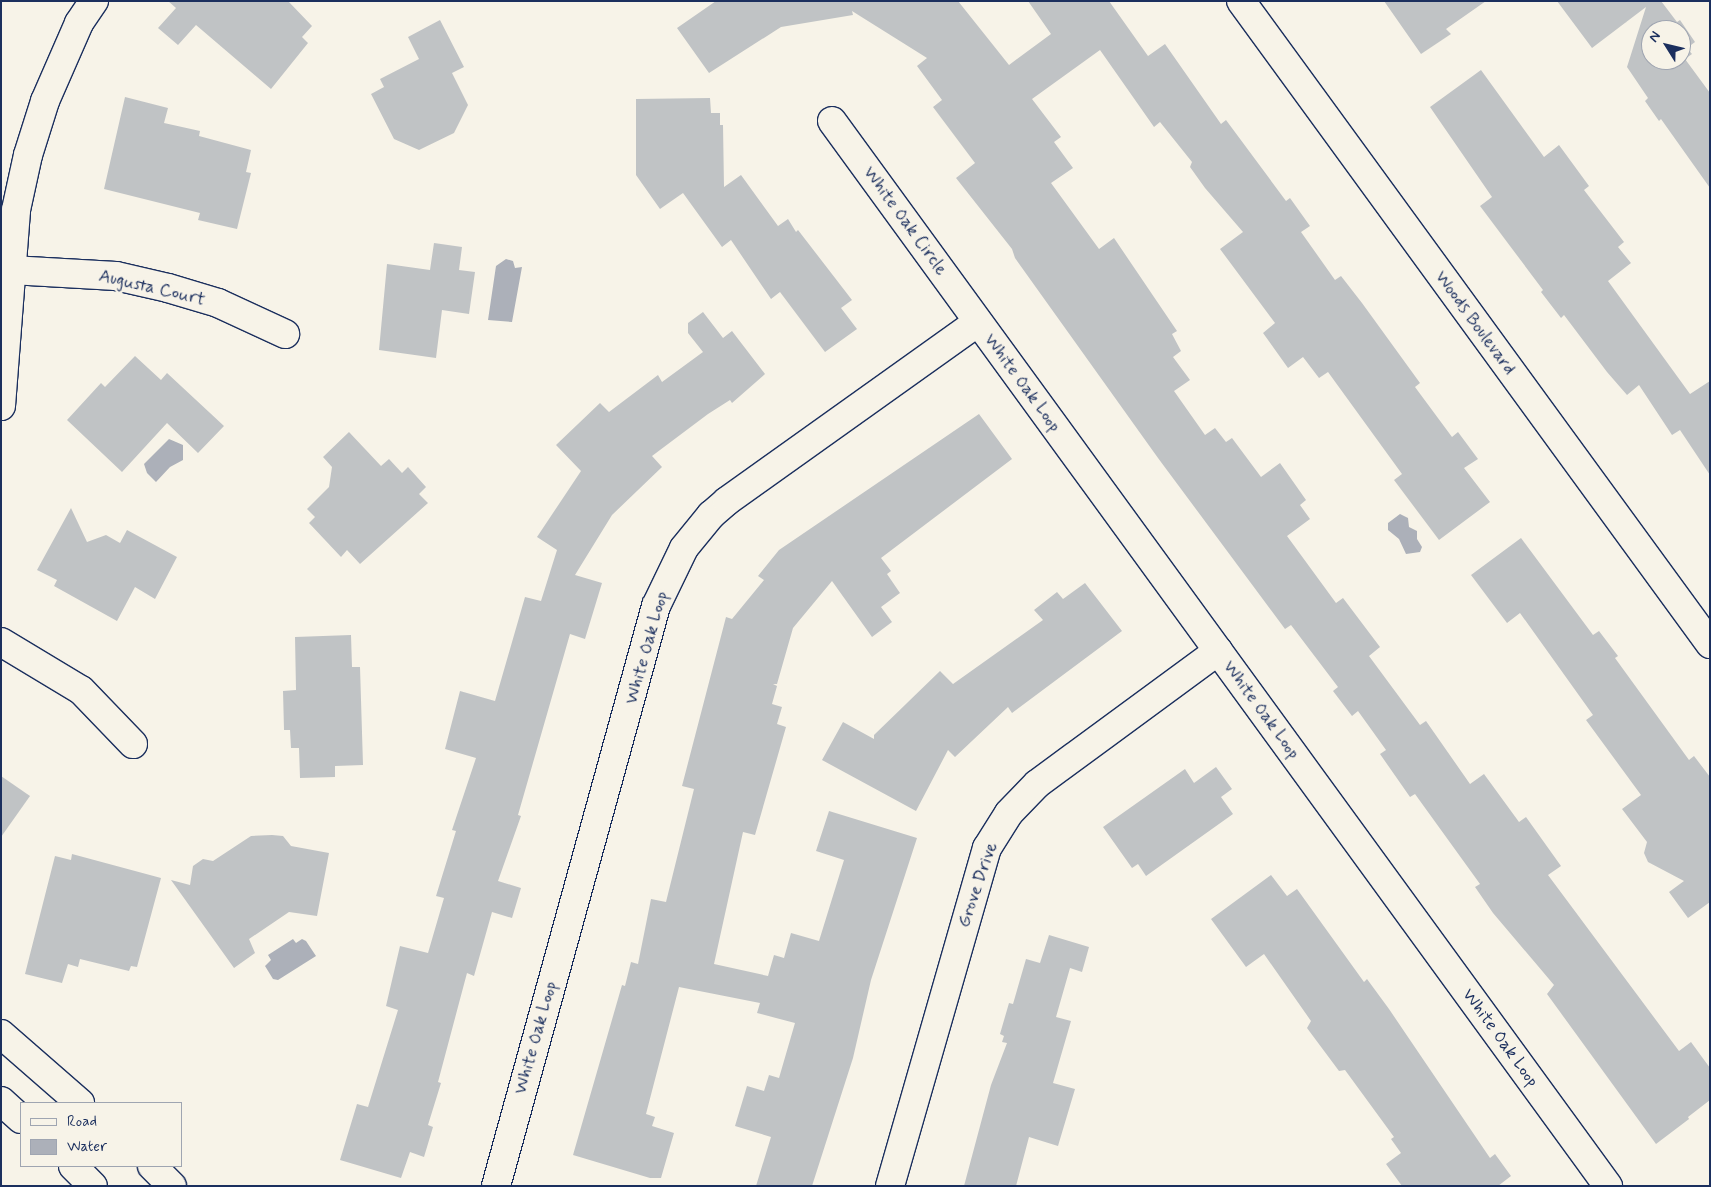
<!DOCTYPE html>
<style>
body{margin:0}
#map{position:relative;width:1711px;height:1187px;overflow:hidden;background:#f7f3e8;font-family:Mynerve,sans-serif}
div>[style]{position:absolute}
.water>*{inset:0;background:#acb0b9}
.building>*{inset:0;background:#c0c3c5}
.roads{filter:drop-shadow(1px 0 #1b2f5e) drop-shadow(-1px 0 #1b2f5e) drop-shadow(0 1px #1b2f5e) drop-shadow(0 -1px #1b2f5e)}
.minor>*{height:28px;margin:-14px;padding:0 14px;transform-origin:14px;border-radius:14px;background:#f7f3e8}
.tertiary>*{height:28px;margin:-14px;padding:0 14px;transform-origin:14px;border-radius:14px;background:#f7f3e8}
span{translate:-50% -50%;white-space:nowrap;text-align:center;line-height:1.15;-webkit-text-stroke:5px #f7f3e8;paint-order:stroke}
.street-label{font-size:18px;color:#1b2f5e}
.frame{position:absolute;inset:0;border:2px solid #1b2f5e;pointer-events:none}
.legend{position:absolute;left:20px;top:1102px;width:162px;height:65px;box-sizing:border-box;background:#f7f3e8;border:1px solid #9fa5b1;margin:0;padding:6px 9px;list-style:none;font-size:15px;color:#1b2f5e}
.legend li{display:flex;align-items:center;gap:10px;height:25px}
.legend b{width:25px;border:1px solid #9fa5b1}
.north{position:absolute;left:1641px;top:20px;width:50px;height:50px;box-sizing:border-box;background:#f7f3e8;border:1px solid #9fa5b1;border-radius:50%;rotate:306deg;font-size:14px;font-weight:700;line-height:20px;text-align:center;color:#1b2f5e}
.north::after{content:'';display:block;margin:auto;width:18px;height:22px;background:#1b2f5e;clip-path:polygon(50% 0,100% 100%,50% 72%,0 100%)}
</style>
<div id="map">
<div class="water">
<i style="clip-path:polygon(506px 259px,513px 261px,515px 268px,522px 267px,512px 322px,488px 320px,496px 266px)"></i>
<i style="clip-path:polygon(169px 439px,183px 445px,183px 460px,170px 467px,156px 482px,147px 473px,144px 464px)"></i>
<i style="clip-path:polygon(1400px 514px,1408px 518px,1409px 527px,1417px 531px,1417px 539px,1422px 547px,1420px 552px,1406px 554px,1399px 539px,1388px 530px,1388px 523px)"></i>
<i style="clip-path:polygon(293px 939px,296px 943px,302px 939px,306px 941px,316px 956px,278px 980px,273px 979px,265px 966px,271px 960px,268px 955px)"></i>
</div>
<div class="building">
<i style="clip-path:polygon(168px 1px,288px 1px,312px 26px,302px 37px,308px 43px,271px 89px,196px 25px,178px 45px,158px 28px,176px 8px)"></i>
<i style="clip-path:polygon(716px 1px,958px 1px,1009px 65px,1051px 34px,1028px 1px,1109px 1px,1148px 56px,1165px 44px,1221px 124px,1226px 120px,1286px 201px,1290px 198px,1310px 226px,1301px 232px,1335px 280px,1341px 276px,1362px 303px,1420px 383px,1415px 387px,1452px 437px,1458px 432px,1478px 459px,1464px 468px,1490px 502px,1439px 540px,1394px 480px,1402px 474px,1328px 372px,1319px 378px,1303px 357px,1288px 368px,1263px 333px,1275px 323px,1220px 249px,1243px 232px,1205px 188px,1190px 167px,1192px 162px,1160px 122px,1154px 127px,1100px 50px,1032px 99px,1061px 137px,1054px 142px,1073px 168px,1051px 183px,1099px 249px,1114px 238px,1177px 331px,1172px 334px,1181px 351px,1173px 357px,1190px 380px,1174px 391px,1205px 435px,1215px 428px,1226px 442px,1232px 438px,1261px 477px,1280px 463px,1306px 500px,1300px 505px,1310px 519px,1287px 536px,1336px 603px,1343px 598px,1380px 647px,1369px 656px,1420px 725px,1426px 721px,1470px 784px,1484px 774px,1519px 822px,1526px 817px,1561px 866px,1548px 875px,1679px 1051px,1691px 1042px,1710px 1068px,1710px 1100px,1688px 1117px,1689px 1119px,1656px 1144px,1547px 994px,1554px 985px,1493px 913px,1475px 887px,1480px 884px,1415px 794px,1410px 797px,1380px 754px,1386px 750px,1358px 711px,1352px 716px,1333px 691px,1338px 687px,1291px 625px,1285px 629px,1158px 458px,1015px 258px,1012px 249px,956px 178px,975px 163px,933px 107px,942px 100px,917px 66px,927px 58px,852px 11px,853px 15px,781px 27px,709px 73px,677px 28px)"></i>
<i style="clip-path:polygon(1384px 1px,1486px 1px,1446px 29px,1451px 34px,1421px 54px)"></i>
<i style="clip-path:polygon(evenodd,1557px 1px,1661px 1px,1677px 22px,1680px 20px,1695px 42px,1687px 48px,1692px 54px,1685px 59px,1710px 93px,1710px 188px,1661px 119px,1659px 121px,1645px 101px,1648px 98px,1627px 67px,1646px 7px,1592px 48px,1557px 1px,1651px 30px,1681px 30px,1681px 60px,1651px 60px,1651px 30px)"></i>
<i style="clip-path:polygon(440px 20px,464px 67px,452px 73px,468px 105px,454px 133px,419px 150px,394px 139px,371px 94px,384px 87px,380px 79px,419px 59px,408px 37px)"></i>
<i style="clip-path:polygon(1481px 70px,1544px 157px,1559px 145px,1589px 186px,1584px 190px,1624px 242px,1618px 247px,1631px 263px,1608px 281px,1690px 394px,1710px 381px,1710px 475px,1680px 430px,1672px 435px,1639px 385px,1627px 395px,1607px 372px,1564px 315px,1561px 318px,1541px 292px,1543px 290px,1480px 206px,1492px 197px,1430px 107px)"></i>
<i style="clip-path:polygon(125px 97px,168px 108px,164px 123px,200px 131px,199px 136px,251px 150px,246px 172px,251px 173px,237px 229px,198px 220px,200px 213px,104px 189px)"></i>
<i style="clip-path:polygon(710px 98px,711px 113px,720px 113px,720px 125px,723px 125px,724px 187px,741px 175px,778px 226px,788px 219px,796px 232px,798px 230px,852px 300px,841px 308px,857px 329px,825px 352px,780px 292px,771px 299px,731px 240px,722px 247px,683px 193px,660px 209px,636px 175px,636px 99px)"></i>
<i style="clip-path:polygon(434px 243px,462px 247px,459px 270px,475px 272px,469px 314px,442px 310px,436px 358px,379px 350px,387px 264px,430px 270px)"></i>
<i style="clip-path:polygon(703px 312px,723px 338px,732px 331px,765px 374px,732px 403px,730px 400px,708px 414px,652px 456px,662px 467px,612px 515px,575px 575px,602px 583px,585px 639px,570px 634px,518px 815px,521px 816px,498px 881px,521px 888px,512px 918px,492px 912px,474px 976px,467px 973px,438px 1082px,441px 1083px,428px 1125px,433px 1127px,424px 1157px,410px 1152px,401px 1178px,340px 1160px,357px 1104px,368px 1107px,398px 1010px,386px 1006px,400px 946px,428px 953px,444px 898px,436px 896px,456px 831px,452px 830px,476px 758px,445px 749px,460px 691px,495px 701px,525px 597px,541px 601px,557px 550px,537px 537px,581px 471px,556px 445px,600px 403px,609px 412px,658px 375px,662px 382px,703px 352px,688px 333px,688px 323px)"></i>
<i style="clip-path:polygon(135px 356px,161px 380px,167px 373px,224px 426px,198px 453px,167px 423px,122px 472px,67px 420px,101px 383px,105px 387px)"></i>
<i style="clip-path:polygon(979px 414px,1012px 459px,881px 558px,891px 571px,887px 574px,900px 593px,881px 607px,892px 622px,872px 637px,832px 581px,793px 628px,777px 684px,773px 684px,777px 686px,772px 704px,782px 707px,777px 724px,786px 727px,755px 835px,743px 832px,714px 964px,768px 976px,774px 955px,784px 958px,791px 933px,819px 941px,844px 860px,816px 851px,829px 811px,917px 838px,871px 980px,853px 1058px,812px 1186px,756px 1186px,771px 1137px,735px 1126px,747px 1086px,764px 1091px,769px 1075px,779px 1078px,795px 1023px,757px 1013px,760px 1003px,679px 987px,646px 1114px,655px 1117px,652px 1126px,674px 1133px,661px 1178px,650px 1178px,573px 1155px,622px 985px,625px 986px,631px 962px,638px 964px,651px 899px,666px 902px,694px 789px,682px 786px,726px 617px,732px 619px,764px 580px,758px 576px,779px 550px)"></i>
<i style="clip-path:polygon(349px 432px,381px 466px,389px 459px,402px 473px,408px 467px,426px 487px,419px 494px,428px 503px,360px 564px,347px 550px,341px 557px,309px 523px,315px 517px,307px 509px,329px 487px,332px 467px,323px 457px)"></i>
<i style="clip-path:polygon(71px 508px,87px 542px,106px 535px,120px 543px,127px 530px,177px 557px,155px 599px,135px 587px,117px 621px,54px 586px,57px 580px,37px 570px)"></i>
<i style="clip-path:polygon(1521px 538px,1593px 635px,1599px 631px,1618px 656px,1615px 658px,1689px 760px,1694px 756px,1710px 777px,1710px 902px,1688px 918px,1669px 892px,1684px 881px,1648px 862px,1644px 853px,1647px 842px,1622px 809px,1641px 795px,1586px 720px,1593px 715px,1520px 613px,1507px 623px,1471px 575px)"></i>
<i style="clip-path:polygon(1085px 583px,1122px 631px,1012px 713px,1008px 707px,955px 757px,948px 750px,916px 811px,822px 760px,843px 722px,874px 739px,874px 735px,940px 671px,953px 684px,1043px 620px,1034px 610px,1057px 592px,1063px 599px)"></i>
<i style="clip-path:polygon(351px 635px,352px 667px,360px 667px,363px 765px,335px 766px,335px 777px,300px 778px,299px 748px,291px 748px,290px 730px,284px 730px,283px 691px,296px 690px,295px 637px)"></i>
<i style="clip-path:polygon(1216px 767px,1232px 789px,1221px 797px,1233px 814px,1146px 876px,1138px 864px,1132px 868px,1103px 827px,1185px 769px,1194px 783px)"></i>
<i style="clip-path:polygon(1px 776px,30px 796px,1px 837px)"></i>
<i style="clip-path:polygon(272px 835px,283px 836px,291px 846px,329px 853px,317px 916px,289px 912px,249px 939px,255px 953px,234px 968px,171px 880px,190px 885px,193px 866px,203px 859px,213px 861px,251px 836px)"></i>
<i style="clip-path:polygon(72px 854px,161px 878px,137px 967px,131px 966px,129px 971px,80px 959px,78px 967px,68px 964px,62px 983px,25px 974px,55px 856px,71px 860px)"></i>
<i style="clip-path:polygon(1271px 875px,1287px 896px,1297px 889px,1364px 982px,1367px 979px,1389px 1009px,1490px 1158px,1495px 1154px,1511px 1176px,1498px 1186px,1402px 1186px,1386px 1164px,1401px 1153px,1391px 1139px,1394px 1137px,1345px 1070px,1339px 1071px,1307px 1028px,1311px 1021px,1264px 954px,1246px 967px,1211px 919px)"></i>
<i style="clip-path:polygon(1049px 935px,1089px 947px,1082px 972px,1070px 968px,1056px 1017px,1071px 1021px,1053px 1083px,1075px 1089px,1058px 1146px,1029px 1137px,1016px 1186px,964px 1186px,991px 1085px,1007px 1043px,1002px 1042px,1004px 1036px,1000px 1034px,1009px 1003px,1013px 1004px,1026px 959px,1040px 963px)"></i>
</div>
<div class="roads">
<div class="minor">
<i style="left:1241px;top:1px;width:796px;rotate:53.89deg"></i>
<i style="left:832px;top:121px;width:1318px;rotate:53.92deg"></i>
<i style="left:11px;top:270px;width:105px;rotate:3.3deg"></i>
<i style="left:116px;top:276px;width:53px;rotate:13deg"></i>
<i style="left:168px;top:288px;width:52px;rotate:16.7deg"></i>
<i style="left:218px;top:303px;width:74px;rotate:24.8deg"></i>
<i style="left:1px;top:406px;width:197px;rotate:-85.6deg"></i>
<i style="left:16px;top:210px;width:56px;rotate:-77.7deg"></i>
<i style="left:28px;top:155px;width:57px;rotate:-72.5deg"></i>
<i style="left:45px;top:101px;width:85px;rotate:-66.4deg"></i>
<i style="left:79px;top:23px;width:27px;rotate:-56deg"></i>
<i style="left:1px;top:642px;width:93px;rotate:31deg"></i>
<i style="left:81px;top:690px;width:75px;rotate:46.1deg"></i>
<i style="left:496px;top:1186px;width:602px;rotate:-74.58deg"></i>
<i style="left:656px;top:606px;width:64px;rotate:-64.2deg"></i>
<i style="left:684px;top:548px;width:43px;rotate:-50.7deg"></i>
<i style="left:711px;top:515px;width:21px;rotate:-41deg"></i>
<i style="left:727px;top:501px;width:308px;rotate:-35.5deg"></i>
<i style="left:890px;top:1186px;width:352px;rotate:-74deg"></i>
<i style="left:987px;top:848px;width:41px;rotate:-57.8deg"></i>
<i style="left:1009px;top:813px;width:40px;rotate:-46deg"></i>
<i style="left:1037px;top:784px;width:225px;rotate:-36.3deg"></i>
</div>
<div class="tertiary">
<i style="left:1px;top:1034px;width:105px;rotate:41.1deg"></i>
<i style="left:1px;top:1101px;width:27px;rotate:42deg"></i>
<i style="left:73px;top:1166px;width:28px;rotate:45deg"></i>
<i style="left:152px;top:1166px;width:28px;rotate:45deg"></i>
</div>
</div>
<div class="street-label">
<span style="left:905px;top:221px;rotate:54deg">White Oak Circle</span>
<span style="left:152px;top:288px;rotate:13deg">Augusta Court</span>
<span style="left:1475px;top:323px;rotate:54deg">Woods Boulevard</span>
<span style="left:1022px;top:383px;rotate:54deg">White Oak Loop</span>
<span style="left:647px;top:648px;rotate:-74deg">White Oak Loop</span>
<span style="left:1261px;top:710px;rotate:54deg">White Oak Loop</span>
<span style="left:978px;top:885px;rotate:-71deg">Grove Drive</span>
<span style="left:536px;top:1038px;rotate:-74deg">White Oak Loop</span>
<span style="left:1500px;top:1038px;rotate:54deg">White Oak Loop</span>
</div>
<div class="frame"></div>
<ul class="legend">
<li><b style="height:6px;background:#f7f3e8"></b>Road</li>
<li><b style="height:14px;background:#acb0b9"></b>Water</li>
</ul>
<div class="north">N</div>
</div>
